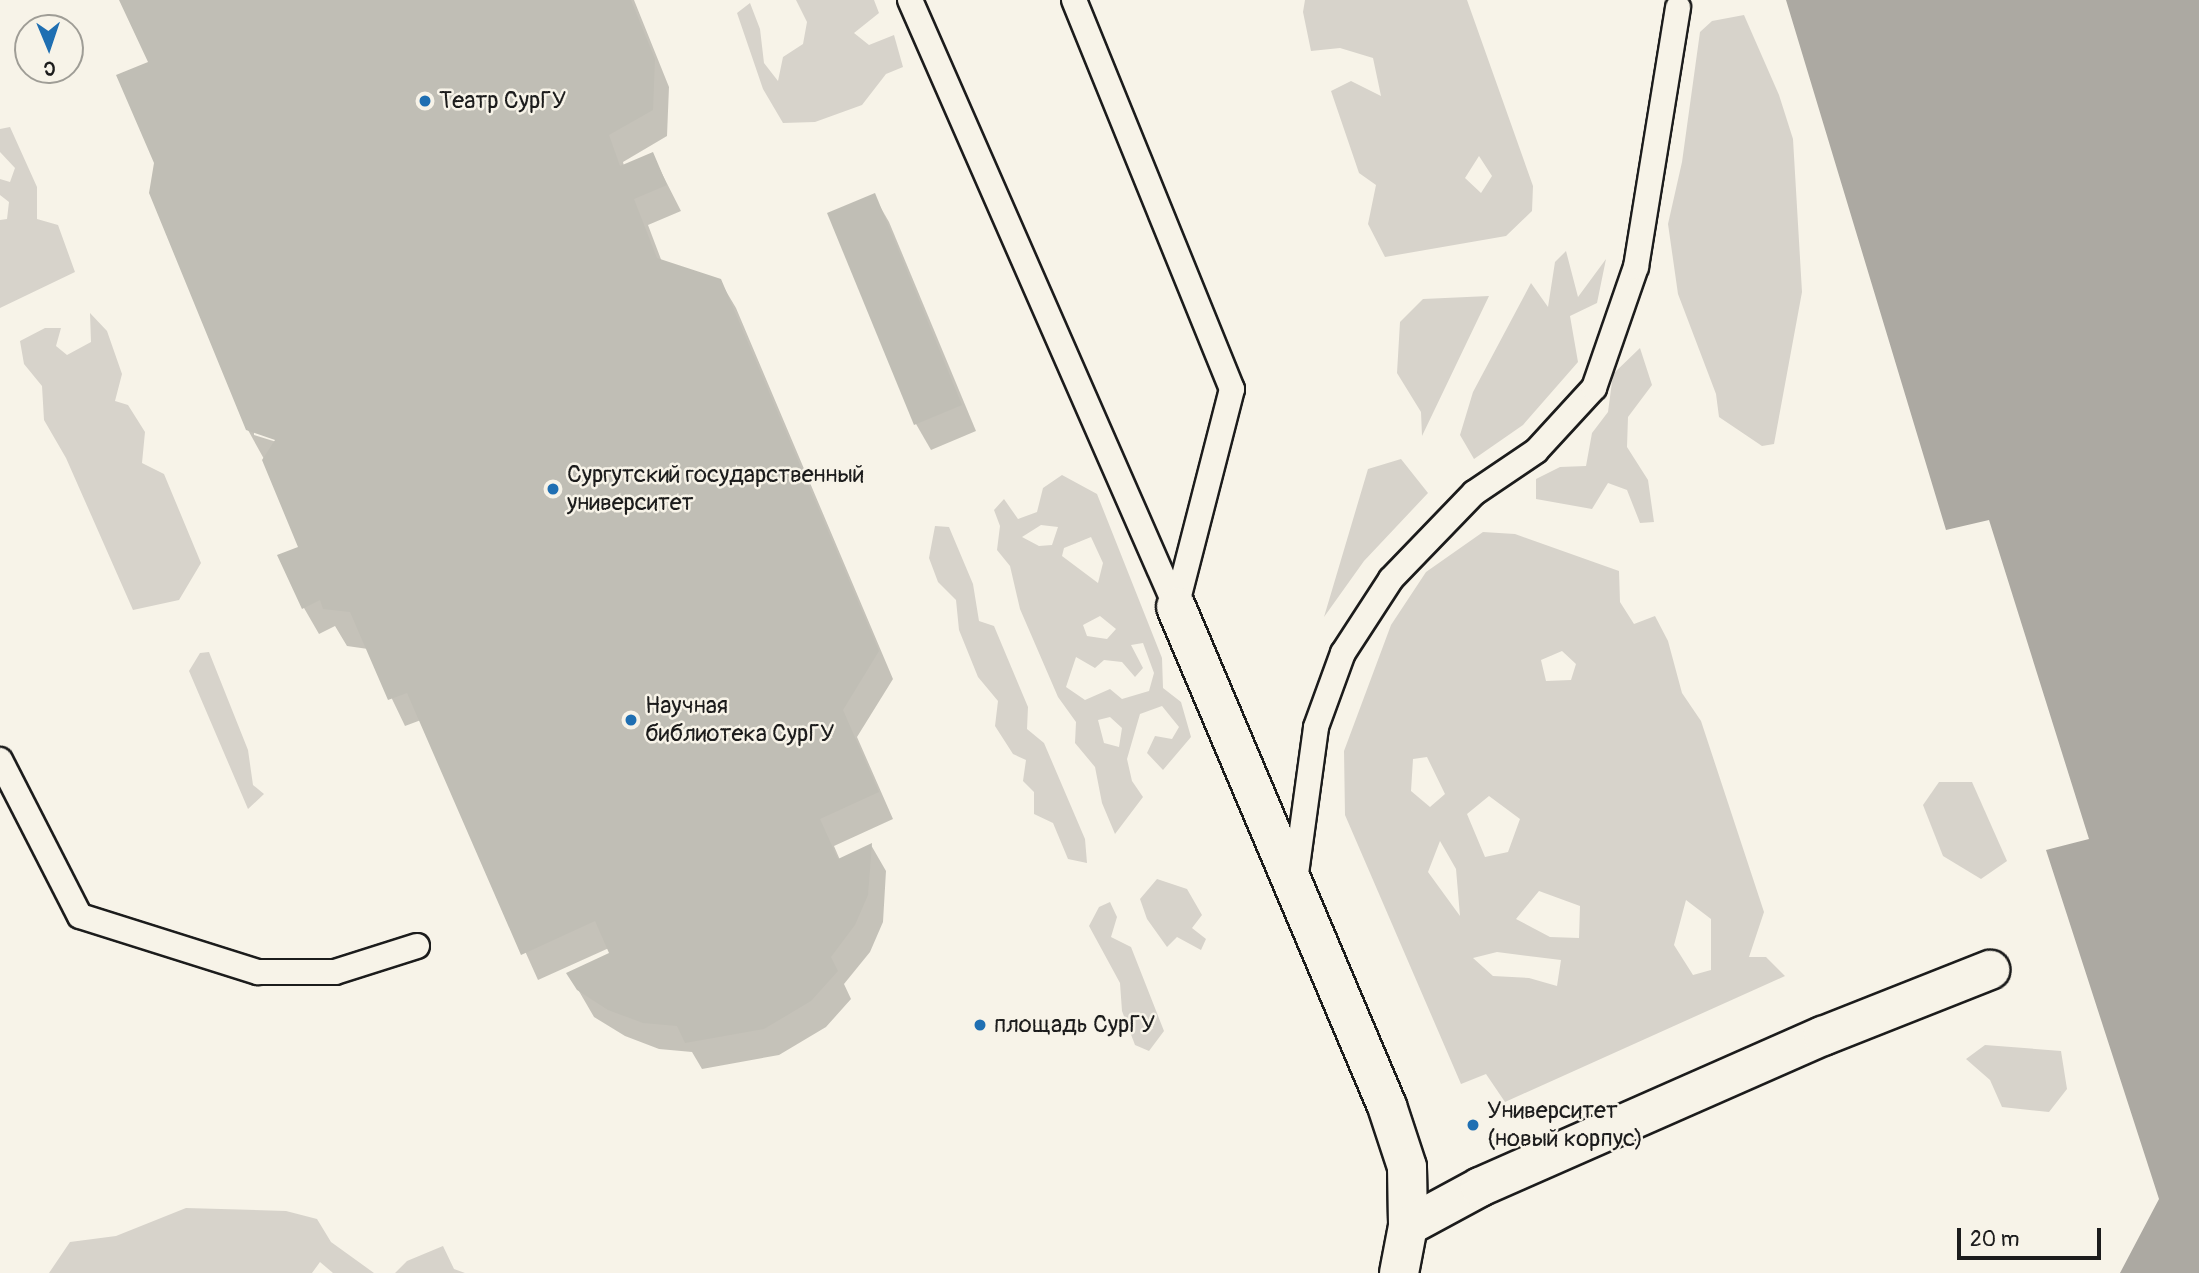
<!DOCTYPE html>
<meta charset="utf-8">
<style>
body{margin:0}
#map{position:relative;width:2199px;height:1273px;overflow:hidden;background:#f7f3e8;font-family:Pangolin,sans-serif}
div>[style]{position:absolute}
.green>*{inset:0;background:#d7d3cb}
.water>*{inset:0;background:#aca9a2}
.shadow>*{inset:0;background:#0003}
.building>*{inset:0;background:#c0beb5}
.roads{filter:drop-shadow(2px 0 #1c1c1c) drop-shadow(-2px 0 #1c1c1c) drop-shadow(0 2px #1c1c1c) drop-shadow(0 -2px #1c1c1c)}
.service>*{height:24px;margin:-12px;padding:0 12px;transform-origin:12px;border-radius:12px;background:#f7f3e8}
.minor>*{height:38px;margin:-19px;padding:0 19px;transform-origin:19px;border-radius:19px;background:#f7f3e8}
.dots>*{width:19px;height:19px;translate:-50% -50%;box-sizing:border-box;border:4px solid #f7f3e8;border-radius:50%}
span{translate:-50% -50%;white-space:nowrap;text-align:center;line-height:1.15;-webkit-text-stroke:5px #f7f3e8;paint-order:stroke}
.poi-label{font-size:24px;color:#1c1c1c}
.left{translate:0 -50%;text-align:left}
.north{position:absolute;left:14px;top:14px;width:70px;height:70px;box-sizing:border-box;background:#f7f3e8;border:2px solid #9f9d96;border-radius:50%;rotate:178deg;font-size:19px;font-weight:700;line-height:28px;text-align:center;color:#1c1c1c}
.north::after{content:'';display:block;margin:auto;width:24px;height:32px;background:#1f6fb2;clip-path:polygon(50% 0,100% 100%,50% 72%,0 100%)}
.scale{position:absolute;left:1957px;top:1228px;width:144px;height:32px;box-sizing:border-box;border:4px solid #1c1c1c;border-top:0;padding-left:9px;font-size:21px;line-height:24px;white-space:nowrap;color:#1c1c1c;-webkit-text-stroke:5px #f7f3e8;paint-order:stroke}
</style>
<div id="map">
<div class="green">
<i style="clip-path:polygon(796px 0,874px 0,879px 13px,854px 33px,869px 45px,894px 35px,903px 67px,886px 74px,862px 105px,815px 122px,783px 123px,763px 89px,737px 13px,750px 3px,760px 29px,764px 63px,778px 81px,783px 57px,803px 44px,807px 22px)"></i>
<i style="clip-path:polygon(evenodd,1305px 0,1467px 0,1533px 186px,1532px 211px,1506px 236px,1385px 257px,1368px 224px,1376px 185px,1359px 173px,1331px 91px,1351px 81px,1381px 96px,1373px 58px,1340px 48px,1311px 51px,1303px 12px,1305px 0,1479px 156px,1492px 176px,1481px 193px,1465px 178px,1479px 156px)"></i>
<i style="clip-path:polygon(1744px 15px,1779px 95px,1793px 139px,1802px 292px,1774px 444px,1762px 446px,1719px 417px,1716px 394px,1678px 294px,1668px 224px,1682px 162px,1700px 32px,1712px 21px)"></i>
<i style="clip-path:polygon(10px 127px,37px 187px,37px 219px,58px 225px,75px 272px,0 308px,0 220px,7px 219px,9px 202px,0 195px,0 179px,10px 182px,15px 168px,0 152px,0 129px)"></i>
<i style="clip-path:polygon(1566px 251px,1578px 297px,1606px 259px,1597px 303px,1570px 316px,1578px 362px,1523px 425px,1474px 459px,1460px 435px,1473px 392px,1531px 283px,1548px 307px,1555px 262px)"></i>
<i style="clip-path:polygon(1489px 296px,1422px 436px,1421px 412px,1397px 373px,1400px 322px,1423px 299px)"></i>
<i style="clip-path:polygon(90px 313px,107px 331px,122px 374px,115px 401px,128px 405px,145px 432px,142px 463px,164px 474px,201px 563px,179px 600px,133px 610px,66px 458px,44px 420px,42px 386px,24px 364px,20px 341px,45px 328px,61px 328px,56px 346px,67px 355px,91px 342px)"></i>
<i style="clip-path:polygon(1640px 348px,1652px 385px,1628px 417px,1627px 447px,1648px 480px,1654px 522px,1640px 523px,1627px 490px,1608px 483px,1592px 509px,1536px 499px,1536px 479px,1560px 467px,1586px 466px,1592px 433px,1608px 412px,1613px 374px)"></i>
<i style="clip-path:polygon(1401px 459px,1428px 493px,1364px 561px,1324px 617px,1368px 469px)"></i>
<i style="clip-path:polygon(evenodd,1062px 475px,1097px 494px,1162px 658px,1163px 688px,1181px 702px,1191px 737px,1163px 770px,1147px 753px,1155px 736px,1172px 739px,1179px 727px,1162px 706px,1140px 714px,1127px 759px,1132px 781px,1143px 797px,1115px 834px,1102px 803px,1095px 767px,1075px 743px,1076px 722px,1058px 697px,1020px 609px,1010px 566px,997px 550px,1000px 526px,994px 510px,1004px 499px,1018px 519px,1037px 512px,1043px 488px,1062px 475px,1041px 525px,1058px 527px,1052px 545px,1039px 546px,1022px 537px,1041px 525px,1062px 475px,1091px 537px,1103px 563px,1098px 583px,1062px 556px,1064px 548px,1091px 537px,1062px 475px,1100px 616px,1116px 629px,1107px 639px,1087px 636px,1083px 625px,1100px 616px,1062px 475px,1143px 643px,1154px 673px,1149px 691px,1122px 699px,1110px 689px,1085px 700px,1066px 687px,1076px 657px,1095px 668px,1104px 660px,1122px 662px,1135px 677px,1143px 668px,1131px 645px,1143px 643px,1062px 475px,1110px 717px,1122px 728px,1119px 747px,1104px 743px,1098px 720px,1110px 717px)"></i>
<i style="clip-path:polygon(935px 526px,949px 527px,973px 584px,979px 621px,994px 626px,1028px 707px,1027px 729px,1044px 743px,1085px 839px,1087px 863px,1068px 859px,1053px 823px,1034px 814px,1034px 792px,1023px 781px,1026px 760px,1013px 754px,995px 726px,998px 701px,978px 677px,959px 630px,956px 600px,938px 582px,929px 558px)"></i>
<i style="clip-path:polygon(evenodd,1483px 532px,1515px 534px,1619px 571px,1620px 602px,1634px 624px,1655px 616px,1668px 641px,1682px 693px,1701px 721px,1764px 912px,1749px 957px,1766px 957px,1785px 976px,1505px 1102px,1486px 1074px,1461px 1084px,1345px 815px,1344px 751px,1391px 625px,1426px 572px,1483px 532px,1562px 651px,1576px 664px,1571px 680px,1546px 681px,1541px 660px,1562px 651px,1483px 532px,1427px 757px,1445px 794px,1430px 807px,1411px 791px,1413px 759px,1427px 757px,1483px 532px,1489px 796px,1520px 819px,1508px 852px,1485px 857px,1467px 814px,1489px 796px,1483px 532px,1440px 841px,1456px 869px,1460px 916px,1428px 872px,1440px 841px,1483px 532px,1539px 891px,1580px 906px,1579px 938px,1550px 937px,1516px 919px,1539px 891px,1483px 532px,1686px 900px,1711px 919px,1711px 970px,1693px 975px,1674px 945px,1686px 900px,1483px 532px,1497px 952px,1561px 960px,1557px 986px,1529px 978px,1493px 976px,1473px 958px,1497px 952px)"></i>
<i style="clip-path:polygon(209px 652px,248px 750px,253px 785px,264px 794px,248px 809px,189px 671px,200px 653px)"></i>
<i style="clip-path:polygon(1939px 782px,1972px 782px,2007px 861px,1981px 879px,1943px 856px,1923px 805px)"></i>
<i style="clip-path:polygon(1157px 879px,1187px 889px,1202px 915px,1192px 928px,1206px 939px,1201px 950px,1177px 937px,1167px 947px,1147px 919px,1140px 899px)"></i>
<i style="clip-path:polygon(1110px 902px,1117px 917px,1111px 937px,1131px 947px,1164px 1031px,1149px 1051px,1135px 1045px,1122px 1011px,1120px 983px,1089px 926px,1099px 907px)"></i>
<i style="clip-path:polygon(1985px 1045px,2061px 1051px,2067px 1089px,2049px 1112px,2002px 1107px,1990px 1080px,1966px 1059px)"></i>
<i style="clip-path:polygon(186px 1208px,286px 1211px,317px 1219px,331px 1242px,374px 1273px,333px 1273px,320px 1262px,312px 1273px,49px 1273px,70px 1242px,116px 1236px)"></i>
<i style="clip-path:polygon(443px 1246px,454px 1269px,465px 1273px,395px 1273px,407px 1261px)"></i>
</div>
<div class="water">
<i style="clip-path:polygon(1786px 0,2199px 0,2199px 1273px,2120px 1273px,2159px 1199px,2046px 850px,2089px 839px,1989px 520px,1946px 530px)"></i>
</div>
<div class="shadow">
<i style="clip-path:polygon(evenodd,123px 0,634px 0,669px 87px,667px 136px,623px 162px,624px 166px,652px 154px,681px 211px,648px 225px,662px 262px,720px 281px,736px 308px,893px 679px,857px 737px,893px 819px,834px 846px,840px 860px,871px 845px,886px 871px,883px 922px,870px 952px,844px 984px,851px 999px,826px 1027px,779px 1055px,702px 1069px,692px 1052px,659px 1049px,625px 1036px,594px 1017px,569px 974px,612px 954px,609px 948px,538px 980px,421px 720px,405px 726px,368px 649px,347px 646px,335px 626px,319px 634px,304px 608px,300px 548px,264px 459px,248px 430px,150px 63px,123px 0,254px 431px,284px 441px,283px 444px,254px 435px,254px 431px)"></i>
<i style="clip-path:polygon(874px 196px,889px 222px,976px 431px,931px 450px,916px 424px)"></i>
</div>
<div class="building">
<i style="clip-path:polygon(119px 0,631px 0,655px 59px,653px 110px,609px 135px,620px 166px,653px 152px,667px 185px,634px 199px,657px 258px,721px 279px,879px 651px,843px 710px,879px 792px,820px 819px,838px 859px,872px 843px,868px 895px,855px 925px,831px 957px,838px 971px,811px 1001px,764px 1029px,685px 1043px,677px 1026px,643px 1023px,608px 1010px,577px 990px,566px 973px,609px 953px,595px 921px,521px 955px,407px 693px,388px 700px,350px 612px,323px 609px,320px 600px,302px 609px,277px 555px,298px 547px,262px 460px,275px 440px,246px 430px,149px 193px,154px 163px,116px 75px,148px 62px)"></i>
<i style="clip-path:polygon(875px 193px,962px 405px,914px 425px,827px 213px)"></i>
</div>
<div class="roads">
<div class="service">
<i style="left:910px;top:0;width:663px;rotate:66.34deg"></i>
<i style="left:1074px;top:0;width:420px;rotate:67.9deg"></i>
<i style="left:1232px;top:389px;width:225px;rotate:104.4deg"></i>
<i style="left:0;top:760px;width:175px;rotate:62.9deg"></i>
<i style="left:80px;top:916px;width:187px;rotate:17.5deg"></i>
<i style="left:258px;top:972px;width:77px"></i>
<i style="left:335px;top:972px;width:86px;rotate:-17.6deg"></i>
<i style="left:1295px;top:881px;width:155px;rotate:-82.2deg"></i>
<i style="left:1316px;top:727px;width:79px;rotate:-70deg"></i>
<i style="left:1343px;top:653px;width:88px;rotate:-57deg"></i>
<i style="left:1391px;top:579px;width:120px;rotate:-46deg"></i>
<i style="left:1474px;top:493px;width:75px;rotate:-34.1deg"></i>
<i style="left:1536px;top:451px;width:86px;rotate:-47.4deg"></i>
<i style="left:1594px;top:388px;width:128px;rotate:-70.9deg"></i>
<i style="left:1636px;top:267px;width:263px;rotate:-80.8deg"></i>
</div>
<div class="minor">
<i style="left:1176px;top:607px;width:542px;rotate:67.08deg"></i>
<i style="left:1387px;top:1106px;width:64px;rotate:71.8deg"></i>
<i style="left:1407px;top:1167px;width:59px;rotate:89deg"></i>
<i style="left:1408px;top:1226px;width:48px;rotate:100.8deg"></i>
<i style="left:1408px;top:1226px;width:82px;rotate:-28.4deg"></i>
<i style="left:1480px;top:1187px;width:375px;rotate:-23.8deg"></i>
<i style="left:1823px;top:1036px;width:180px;rotate:-21.6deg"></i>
</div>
</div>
<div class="dots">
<i style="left:425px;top:101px;background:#1f6fb2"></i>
<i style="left:553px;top:489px;background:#1f6fb2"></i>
<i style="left:631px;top:720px;background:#1f6fb2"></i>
<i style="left:980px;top:1025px;background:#1f6fb2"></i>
<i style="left:1473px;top:1125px;background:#1f6fb2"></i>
</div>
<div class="poi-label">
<span class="left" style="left:439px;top:101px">Театр СурГУ</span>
<span class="left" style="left:567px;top:489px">Сургутский государственный<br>университет</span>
<span class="left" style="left:645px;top:720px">Научная<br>библиотека СурГУ</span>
<span class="left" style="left:994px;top:1025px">площадь СурГУ</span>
<span class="left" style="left:1487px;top:1125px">Университет<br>(новый корпус)</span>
</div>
<div class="north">С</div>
<div class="scale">20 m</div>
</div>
